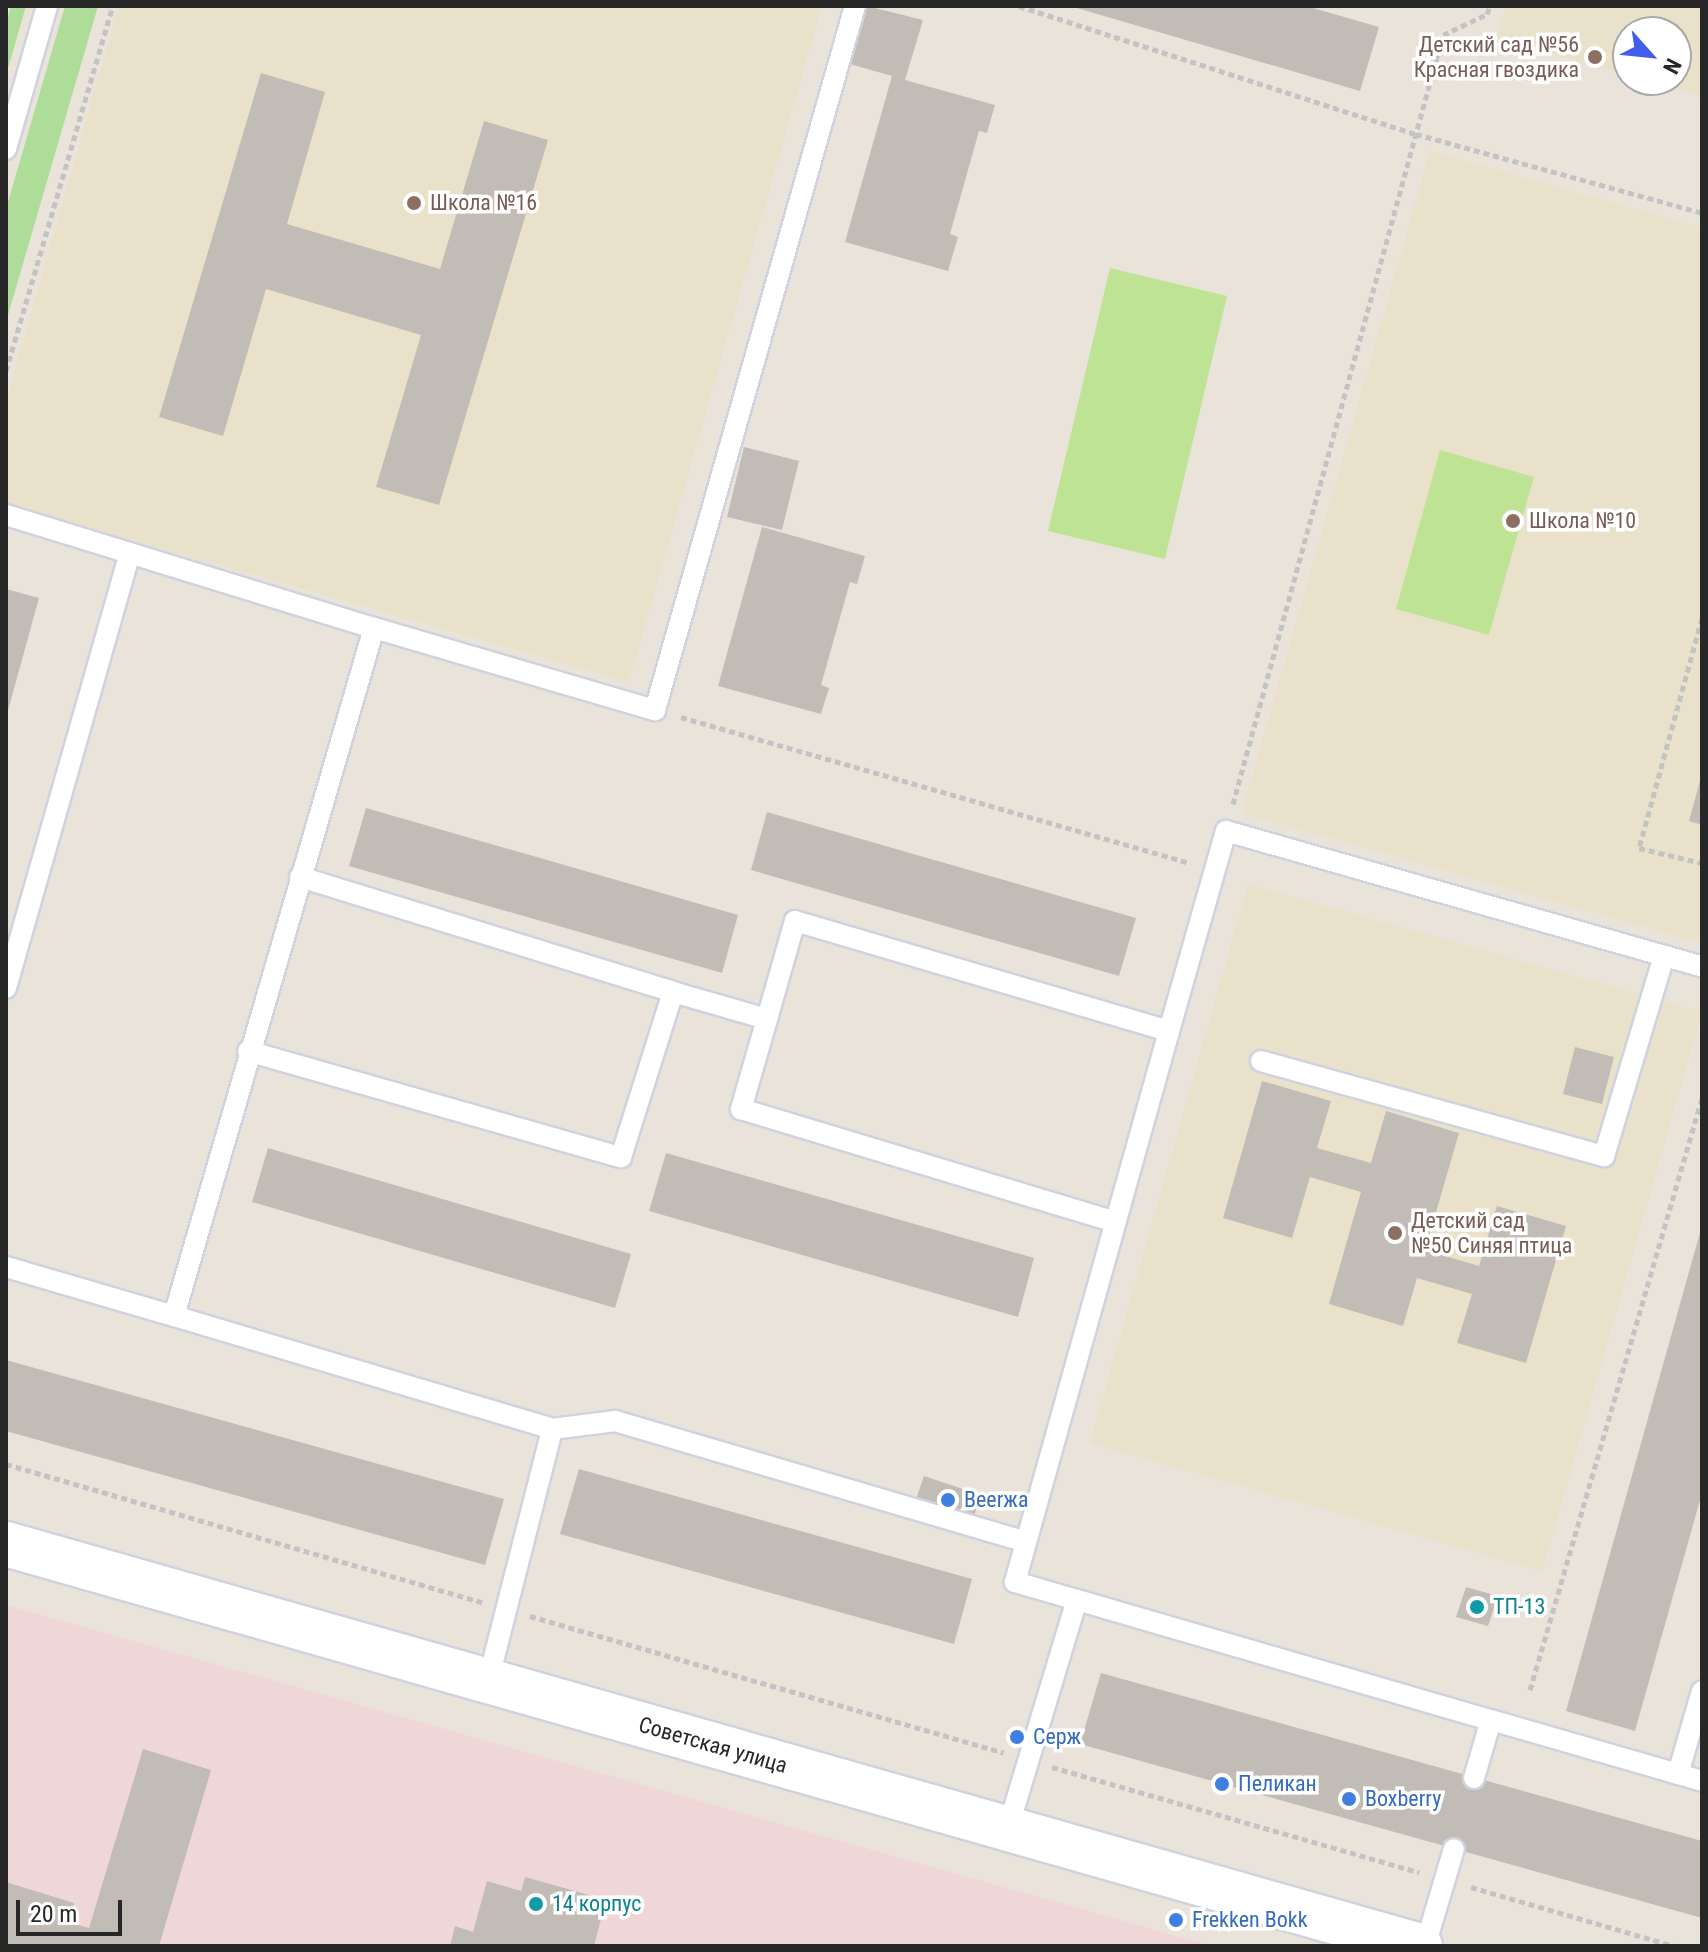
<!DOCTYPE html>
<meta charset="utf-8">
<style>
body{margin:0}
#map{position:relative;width:1708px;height:1952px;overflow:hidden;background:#e9e3da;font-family:"Roboto Condensed",sans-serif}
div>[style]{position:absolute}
.education>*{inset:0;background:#eae1ca}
.medical>*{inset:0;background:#f0d7d7}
.green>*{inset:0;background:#aedc99}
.pitch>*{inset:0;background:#bfe395}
.building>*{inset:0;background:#c1bdb6}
.path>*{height:5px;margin-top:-2.5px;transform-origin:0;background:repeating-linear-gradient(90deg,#c3c3c3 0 6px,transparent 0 10px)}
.roads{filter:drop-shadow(2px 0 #cfd2df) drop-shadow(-2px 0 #cfd2df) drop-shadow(0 2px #cfd2df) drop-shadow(0 -2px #cfd2df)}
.lane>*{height:20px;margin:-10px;padding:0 10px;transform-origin:10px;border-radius:10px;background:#fff}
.secondary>*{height:44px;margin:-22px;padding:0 22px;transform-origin:22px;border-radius:22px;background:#fff}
.dots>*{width:22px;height:22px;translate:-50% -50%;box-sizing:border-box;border:4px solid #fff;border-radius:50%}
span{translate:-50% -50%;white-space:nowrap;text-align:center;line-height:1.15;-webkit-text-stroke:7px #fff;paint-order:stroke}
.education-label{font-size:22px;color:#785e54}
.right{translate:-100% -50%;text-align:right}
.left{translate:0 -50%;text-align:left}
.shop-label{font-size:22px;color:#366cbe}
.culture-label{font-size:22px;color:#0d838f}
.street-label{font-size:22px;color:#272727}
.frame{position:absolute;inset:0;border:8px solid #272727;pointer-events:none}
.north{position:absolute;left:1612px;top:16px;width:80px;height:80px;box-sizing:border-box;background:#fff;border:2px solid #a9a9a9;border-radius:50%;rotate:117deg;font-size:22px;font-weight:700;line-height:32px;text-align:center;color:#272727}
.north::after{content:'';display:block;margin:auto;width:28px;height:36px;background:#435dec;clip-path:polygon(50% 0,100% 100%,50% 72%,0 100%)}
.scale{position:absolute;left:16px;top:1900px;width:106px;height:36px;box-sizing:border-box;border:4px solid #272727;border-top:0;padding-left:10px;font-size:24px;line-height:28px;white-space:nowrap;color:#272727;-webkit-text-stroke:6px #fff;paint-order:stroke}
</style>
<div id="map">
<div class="education">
<i style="clip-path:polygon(119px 6px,822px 6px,629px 682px,6px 504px,6px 400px)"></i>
<i style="clip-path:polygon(1507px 6px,1702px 6px,1702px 97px,1641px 80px,1676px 80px,1676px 32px,1628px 32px,1628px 76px,1497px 38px)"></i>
<i style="clip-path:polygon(1430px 151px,1702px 228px,1702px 943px,1242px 813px)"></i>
<i style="clip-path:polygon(1248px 884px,1702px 1012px,1542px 1571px,1090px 1443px)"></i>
</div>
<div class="medical">
<i style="clip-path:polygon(6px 1605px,1212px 1946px,6px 1946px)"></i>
</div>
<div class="green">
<i style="clip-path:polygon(11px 6px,26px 6px,6px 75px,6px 24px)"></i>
<i style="clip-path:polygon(65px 6px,98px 6px,6px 322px,6px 209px)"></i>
</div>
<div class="pitch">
<i style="clip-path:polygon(1110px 268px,1227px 296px,1165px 559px,1048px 531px)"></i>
<i style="clip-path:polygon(1440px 450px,1534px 477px,1489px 635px,1396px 609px)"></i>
</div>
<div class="building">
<i style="clip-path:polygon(867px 6px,923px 20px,905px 80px,995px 105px,987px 133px,979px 131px,950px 234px,958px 237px,948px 271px,845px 242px,892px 76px,850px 64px)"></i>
<i style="clip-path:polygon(1070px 6px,1306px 6px,1379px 27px,1360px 91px)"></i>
<i style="clip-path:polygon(261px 73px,325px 92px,287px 224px,440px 269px,484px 121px,548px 140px,439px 505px,376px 487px,421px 335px,266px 289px,223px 436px,159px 417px)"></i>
<i style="clip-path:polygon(744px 447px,799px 461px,782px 530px,727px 517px)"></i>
<i style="clip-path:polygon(762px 527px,865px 556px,857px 584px,850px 582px,821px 685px,829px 688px,821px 714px,718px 686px)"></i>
<i style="clip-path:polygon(6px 589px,39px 598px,7px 714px,6px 714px)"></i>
<i style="clip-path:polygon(1701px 777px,1702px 777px,1702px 825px,1689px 821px)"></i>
<i style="clip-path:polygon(366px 808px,738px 915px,722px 973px,349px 866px)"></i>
<i style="clip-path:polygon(767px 812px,1136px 918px,1119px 976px,751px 870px)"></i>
<i style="clip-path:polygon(1575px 1047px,1614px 1057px,1602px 1104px,1563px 1094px)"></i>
<i style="clip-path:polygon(1262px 1081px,1331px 1101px,1317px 1148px,1371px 1163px,1386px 1111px,1459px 1133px,1425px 1250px,1479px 1266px,1497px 1206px,1566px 1226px,1526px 1363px,1457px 1343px,1472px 1294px,1417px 1278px,1403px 1326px,1329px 1304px,1361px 1192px,1310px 1177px,1292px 1238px,1223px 1218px)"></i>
<i style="clip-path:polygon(268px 1148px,631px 1254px,615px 1308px,252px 1202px)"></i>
<i style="clip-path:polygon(666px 1153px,1034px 1258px,1018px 1317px,649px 1211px)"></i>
<i style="clip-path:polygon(1701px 1229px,1702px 1493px,1635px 1731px,1566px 1711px)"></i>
<i style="clip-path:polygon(6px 1360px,504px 1499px,485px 1565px,6px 1431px)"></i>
<i style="clip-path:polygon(579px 1469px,972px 1579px,954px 1644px,560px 1534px)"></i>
<i style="clip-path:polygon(924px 1476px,981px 1495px,972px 1522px,914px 1505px)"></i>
<i style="clip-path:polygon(1466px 1587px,1498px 1596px,1488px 1626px,1456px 1617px)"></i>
<i style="clip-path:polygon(1101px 1673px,1702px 1841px,1702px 1918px,1080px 1744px)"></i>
<i style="clip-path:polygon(143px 1749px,211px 1770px,159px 1946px,6px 1946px,6px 1882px,74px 1903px,69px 1922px,89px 1928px)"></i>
<i style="clip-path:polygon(525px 1877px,593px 1896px,588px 1911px,602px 1915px,594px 1946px,450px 1946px,455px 1926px,473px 1932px,487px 1881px,521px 1891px)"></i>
</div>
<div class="path">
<i style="left:1019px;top:6px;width:417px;rotate:17.9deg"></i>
<i style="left:1416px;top:134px;width:297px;rotate:15.4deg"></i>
<i style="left:6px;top:371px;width:380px;rotate:-73.7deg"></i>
<i style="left:1702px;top:618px;width:238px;rotate:105.3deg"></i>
<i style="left:1639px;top:848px;width:65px;rotate:13.4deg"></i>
<i style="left:681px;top:717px;width:530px;rotate:16deg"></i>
<i style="left:1233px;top:804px;width:797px;rotate:-74.73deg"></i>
<i style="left:1443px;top:35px;width:49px;rotate:-25.5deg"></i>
<i style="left:1487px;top:14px;width:9px;rotate:-69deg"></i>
<i style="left:6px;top:1464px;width:496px;rotate:16.2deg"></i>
<i style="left:530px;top:1616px;width:493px;rotate:16.1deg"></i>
<i style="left:1530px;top:1690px;width:616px;rotate:-73.8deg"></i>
<i style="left:1052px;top:1767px;width:382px;rotate:16deg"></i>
<i style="left:1471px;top:1887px;width:211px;rotate:16.2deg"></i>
</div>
<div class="roads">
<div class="lane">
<i style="left:6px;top:149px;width:149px;rotate:-74deg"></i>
<i style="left:6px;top:515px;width:385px;rotate:17.1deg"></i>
<i style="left:374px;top:628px;width:716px;rotate:106.21deg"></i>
<i style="left:174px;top:1316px;width:175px;rotate:-163.7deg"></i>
<i style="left:374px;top:628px;width:293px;rotate:16.3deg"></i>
<i style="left:655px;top:710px;width:732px;rotate:-74.14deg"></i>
<i style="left:300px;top:877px;width:390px;rotate:17.1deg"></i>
<i style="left:6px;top:988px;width:450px;rotate:-74.1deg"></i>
<i style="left:767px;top:1019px;width:94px;rotate:106.1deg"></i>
<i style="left:741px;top:1109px;width:391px;rotate:16.8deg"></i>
<i style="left:248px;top:1051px;width:388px;rotate:15.9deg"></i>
<i style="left:621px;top:1157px;width:173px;rotate:-72.5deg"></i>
<i style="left:673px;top:992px;width:98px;rotate:16deg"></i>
<i style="left:767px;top:1019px;width:102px;rotate:-74.1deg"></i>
<i style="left:795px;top:921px;width:390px;rotate:16.4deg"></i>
<i style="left:1169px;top:1031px;width:208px;rotate:-74.1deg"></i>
<i style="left:1226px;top:831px;width:495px;rotate:15.9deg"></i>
<i style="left:1261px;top:1061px;width:356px;rotate:15.5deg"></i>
<i style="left:1604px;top:1156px;width:209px;rotate:-73.3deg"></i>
<i style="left:174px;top:1316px;width:395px;rotate:16.6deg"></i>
<i style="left:552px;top:1429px;width:64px;rotate:-7.2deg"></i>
<i style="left:615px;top:1421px;width:428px;rotate:16.4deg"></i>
<i style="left:1077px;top:1600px;width:65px;rotate:-163.8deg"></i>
<i style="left:1015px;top:1582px;width:572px;rotate:-74.38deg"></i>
<i style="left:488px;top:1681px;width:260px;rotate:-75.7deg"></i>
<i style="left:1678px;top:1774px;width:86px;rotate:-73.9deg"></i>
<i style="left:1474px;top:1778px;width:60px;rotate:-73.7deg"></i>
<i style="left:1491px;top:1720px;width:220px;rotate:16.1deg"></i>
<i style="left:1008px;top:1828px;width:238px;rotate:-73.2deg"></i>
<i style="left:1077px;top:1600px;width:431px;rotate:16.2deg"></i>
<i style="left:1425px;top:1946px;width:101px;rotate:-73.4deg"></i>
</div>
<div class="secondary">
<i style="left:6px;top:1544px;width:1470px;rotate:15.87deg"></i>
</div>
</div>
<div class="dots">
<i style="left:1595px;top:57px;background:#8d6e63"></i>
<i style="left:414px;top:203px;background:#8d6e63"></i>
<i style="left:1513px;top:521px;background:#8d6e63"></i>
<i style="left:1395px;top:1233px;background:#8d6e63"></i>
<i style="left:948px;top:1500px;background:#3f7fe0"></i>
<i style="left:1477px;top:1607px;background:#0f9aa8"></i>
<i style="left:1017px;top:1737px;background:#3f7fe0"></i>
<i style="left:1222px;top:1784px;background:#3f7fe0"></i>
<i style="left:1349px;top:1799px;background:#3f7fe0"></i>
<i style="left:536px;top:1904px;background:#0f9aa8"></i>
<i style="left:1176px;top:1920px;background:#3f7fe0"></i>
</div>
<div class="education-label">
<span class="right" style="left:1579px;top:57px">Детский сад №56<br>Красная гвоздика</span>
<span class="left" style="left:430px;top:203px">Школа №16</span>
<span class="left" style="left:1529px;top:521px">Школа №10</span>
<span class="left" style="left:1411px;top:1233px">Детский сад<br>№50 Синяя птица</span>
</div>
<div class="shop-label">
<span class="left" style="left:964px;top:1500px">Beerжа</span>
<span class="left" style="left:1033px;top:1737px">Серж</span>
<span class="left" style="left:1238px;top:1784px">Пеликан</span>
<span class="left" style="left:1365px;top:1799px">Boxberry</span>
<span class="left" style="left:1192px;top:1920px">Frekken Bokk</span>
</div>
<div class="culture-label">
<span class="left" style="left:1493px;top:1607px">ТП-13</span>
<span class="left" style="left:552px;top:1904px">14 корпус</span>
</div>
<div class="street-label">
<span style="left:713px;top:1745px;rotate:16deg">Советская улица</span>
</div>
<div class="frame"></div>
<div class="north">N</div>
<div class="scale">20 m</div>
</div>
